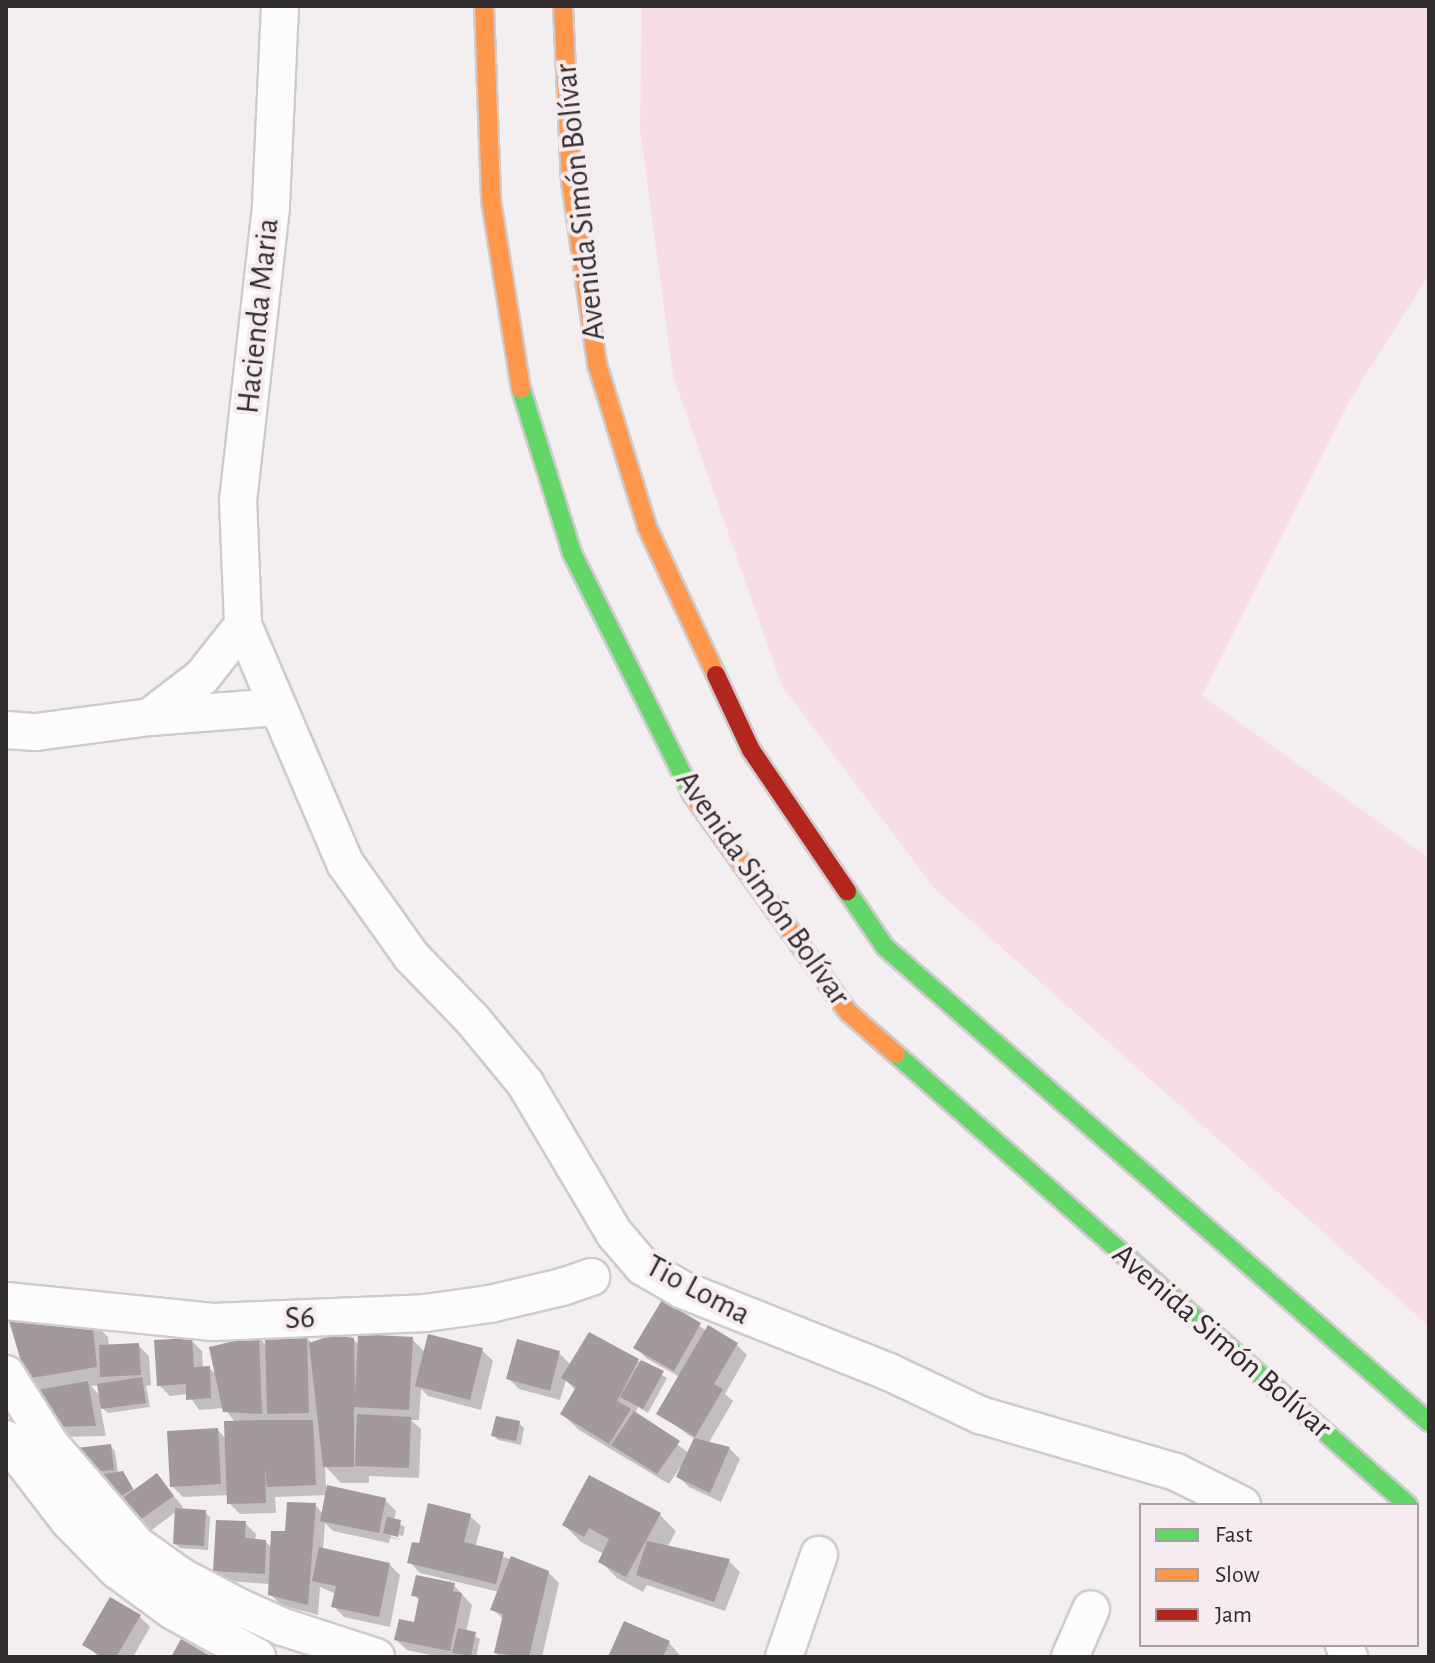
<!DOCTYPE html>
<meta charset="utf-8">
<style>
body{margin:0}
#map{position:relative;width:1435px;height:1663px;overflow:hidden;background:#f3eeef;font-family:"Alegreya Sans",sans-serif}
div>[style]{position:absolute}
.green>*{inset:0;background:#f7dee5}
.shadow>*{inset:0;background:#0003}
.building>*{inset:0;background:#a3989b}
.roads{filter:drop-shadow(2px 0 #cfcbcc) drop-shadow(-2px 0 #cfcbcc) drop-shadow(0 2px #cfcbcc) drop-shadow(0 -2px #cfcbcc)}
.street>*{height:36px;margin:-18px;padding:0 18px;transform-origin:18px;border-radius:18px;background:#fdfcfd}
.fast>*{height:18px;margin:-9px;padding:0 9px;transform-origin:9px;border-radius:9px;background:#63d668}
.slow>*{height:18px;margin:-9px;padding:0 9px;transform-origin:9px;border-radius:9px;background:#ff974d}
.jam>*{height:18px;margin:-9px;padding:0 9px;transform-origin:9px;border-radius:9px;background:#b3261e}
span{translate:-50% -50%;white-space:nowrap;text-align:center;line-height:1.15;-webkit-text-stroke:8px #f6ebee;paint-order:stroke}
.street-label{font-size:32px;color:#312d2e}
.frame{position:absolute;inset:0;border:8px solid #312d2e;pointer-events:none}
.legend{position:absolute;left:1139px;top:1503px;width:280px;height:144px;box-sizing:border-box;background:#f6ebee;border:2px solid #a79fa1;margin:0;padding:10px 14px;list-style:none;font-size:24px;color:#312d2e}
.legend li{display:flex;align-items:center;gap:16px;height:40px}
.legend b{width:40px;border:2px solid #a79fa1}
</style>
<div id="map">
<div class="green">
<i style="clip-path:polygon(642px 6px,1429px 6px,1429px 275px,1351px 398px,1202px 696px,1429px 858px,1429px 1326px,934px 888px,782px 686px,673px 376px,640px 129px)"></i>
</div>
<div class="shadow">
<i style="clip-path:polygon(662px 1302px,707px 1331px,736px 1344px,747px 1355px,725px 1394px,733px 1401px,708px 1444px,729px 1448px,740px 1459px,721px 1502px,689px 1487px,678px 1476px,681px 1466px,669px 1484px,579px 1430px,562px 1414px,576px 1391px,566px 1380px,560px 1400px,519px 1389px,508px 1378px,559px 1353px,571px 1365px,637px 1360px,667px 1378px,648px 1413px,638px 1407px,635px 1414px,689px 1453px,696px 1440px,659px 1414px,680px 1377px,646px 1358px,636px 1347px)"></i>
<i style="clip-path:polygon(evenodd,6px 1313px,91px 1320px,108px 1337px,109px 1346px,138px 1345px,149px 1356px,151px 1385px,146px 1386px,150px 1407px,108px 1413px,100px 1406px,106px 1436px,62px 1437px,41px 1392px,27px 1378px,6px 1313px,100px 1385px,101px 1397px,91px 1386px,100px 1385px)"></i>
<i style="clip-path:polygon(259px 1337px,267px 1346px,306px 1337px,313px 1344px,353px 1339px,359px 1345px,412px 1339px,426px 1353px,482px 1350px,493px 1361px,481px 1410px,428px 1396px,421px 1389px,419px 1420px,411px 1420px,421px 1429px,419px 1478px,369px 1476px,369px 1483px,341px 1483px,325px 1466px,326px 1487px,385px 1500px,396px 1511px,394px 1521px,405px 1527px,403px 1536px,391px 1533px,391px 1537px,402px 1540px,390px 1538px,389px 1543px,333px 1531px,325px 1523px,323px 1550px,389px 1564px,400px 1575px,390px 1627px,344px 1617px,333px 1606px,336px 1594px,320px 1587px,318px 1615px,281px 1605px,270px 1594px,270px 1584px,226px 1581px,215px 1570px,245px 1523px,256px 1534px,255px 1541px,266px 1542px,272px 1548px,315px 1505px,323px 1514px,327px 1495px,275px 1497px,276px 1513px,240px 1514px,229px 1503px,229px 1495px,183px 1497px,172px 1486px,218px 1430px,226px 1439px,236px 1423px,224px 1408px,199px 1410px,188px 1394px,170px 1396px,159px 1385px,191px 1340px,202px 1351px,203px 1368px,209px 1368px,217px 1375px)"></i>
<i style="clip-path:polygon(519px 1423px,524px 1428px,521px 1445px,498px 1440px,493px 1435px)"></i>
<i style="clip-path:polygon(110px 1446px,115px 1451px,118px 1473px,127px 1478px,135px 1492px,157px 1476px,183px 1507px,179px 1510px,205px 1512px,210px 1517px,208px 1550px,180px 1548px,175px 1544px,177px 1511px,149px 1532px,93px 1476px)"></i>
<i style="clip-path:polygon(660px 1515px,676px 1531px,667px 1548px,729px 1561px,740px 1572px,725px 1611px,647px 1585px,643px 1592px,617px 1578px,600px 1561px,604px 1554px,581px 1542px,564px 1525px)"></i>
<i style="clip-path:polygon(470px 1516px,481px 1526px,475px 1547px,548px 1572px,559px 1583px,542px 1657px,501px 1657px,496px 1653px,504px 1620px,493px 1609px,499px 1592px,420px 1573px,410px 1562px,420px 1546px)"></i>
<i style="clip-path:polygon(450px 1581px,472px 1605px,466px 1632px,480px 1639px,476px 1657px,440px 1657px,407px 1650px,396px 1640px,415px 1624px,420px 1601px,414px 1595px)"></i>
<i style="clip-path:polygon(139px 1616px,150px 1627px,133px 1657px,99px 1657px,85px 1644px)"></i>
<i style="clip-path:polygon(669px 1643px,679px 1654px,678px 1657px,610px 1657px)"></i>
</div>
<div class="building">
<i style="clip-path:polygon(662px 1300px,701px 1323px,674px 1371px,633px 1348px)"></i>
<i style="clip-path:polygon(6px 1309px,92px 1319px,97px 1367px,26px 1379px)"></i>
<i style="clip-path:polygon(708px 1325px,738px 1343px,714px 1384px,723px 1389px,695px 1437px,656px 1414px)"></i>
<i style="clip-path:polygon(589px 1332px,639px 1359px,617px 1401px,631px 1409px,609px 1444px,560px 1414px,576px 1387px,561px 1378px)"></i>
<i style="clip-path:polygon(358px 1334px,413px 1337px,409px 1410px,354px 1407px,354px 1467px,323px 1467px,309px 1343px,332px 1335px,354px 1338px,355px 1396px)"></i>
<i style="clip-path:polygon(428px 1334px,483px 1348px,470px 1400px,415px 1386px)"></i>
<i style="clip-path:polygon(259px 1335px,262px 1414px,223px 1412px,209px 1347px)"></i>
<i style="clip-path:polygon(265px 1335px,307px 1335px,309px 1413px,267px 1414px)"></i>
<i style="clip-path:polygon(192px 1338px,194px 1367px,210px 1366px,211px 1398px,186px 1400px,186px 1384px,157px 1386px,154px 1340px)"></i>
<i style="clip-path:polygon(517px 1339px,560px 1351px,550px 1391px,506px 1379px)"></i>
<i style="clip-path:polygon(139px 1343px,141px 1375px,100px 1377px,99px 1345px)"></i>
<i style="clip-path:polygon(641px 1360px,664px 1371px,643px 1409px,620px 1397px)"></i>
<i style="clip-path:polygon(142px 1377px,146px 1403px,101px 1409px,97px 1384px)"></i>
<i style="clip-path:polygon(88px 1381px,96px 1426px,49px 1427px,32px 1391px)"></i>
<i style="clip-path:polygon(634px 1411px,680px 1441px,657px 1474px,611px 1445px)"></i>
<i style="clip-path:polygon(357px 1414px,411px 1417px,409px 1468px,355px 1466px)"></i>
<i style="clip-path:polygon(496px 1416px,520px 1421px,516px 1441px,491px 1436px)"></i>
<i style="clip-path:polygon(263px 1420px,313px 1420px,316px 1485px,267px 1487px,265px 1468px,266px 1503px,227px 1504px,224px 1421px)"></i>
<i style="clip-path:polygon(218px 1428px,221px 1484px,170px 1487px,167px 1431px)"></i>
<i style="clip-path:polygon(694px 1438px,730px 1447px,710px 1493px,676px 1477px)"></i>
<i style="clip-path:polygon(111px 1444px,114px 1470px,80px 1473px,67px 1449px)"></i>
<i style="clip-path:polygon(123px 1471px,133px 1489px,114px 1500px,91px 1476px)"></i>
<i style="clip-path:polygon(157px 1473px,174px 1496px,137px 1522px,120px 1500px)"></i>
<i style="clip-path:polygon(589px 1475px,661px 1513px,626px 1577px,598px 1562px,609px 1539px,589px 1528px,584px 1537px,562px 1525px)"></i>
<i style="clip-path:polygon(327px 1485px,386px 1498px,379px 1533px,320px 1521px)"></i>
<i style="clip-path:polygon(287px 1502px,316px 1503px,308px 1605px,268px 1595px,271px 1531px,285px 1531px)"></i>
<i style="clip-path:polygon(428px 1503px,471px 1514px,464px 1542px,504px 1552px,496px 1584px,407px 1563px,412px 1542px,419px 1543px)"></i>
<i style="clip-path:polygon(175px 1508px,206px 1510px,204px 1546px,173px 1544px)"></i>
<i style="clip-path:polygon(387px 1517px,401px 1520px,398px 1537px,383px 1533px)"></i>
<i style="clip-path:polygon(216px 1520px,246px 1521px,245px 1538px,266px 1540px,265px 1574px,213px 1571px)"></i>
<i style="clip-path:polygon(647px 1541px,730px 1559px,714px 1602px,636px 1575px)"></i>
<i style="clip-path:polygon(319px 1547px,390px 1563px,379px 1617px,331px 1607px,336px 1586px,312px 1581px)"></i>
<i style="clip-path:polygon(511px 1556px,549px 1571px,529px 1657px,494px 1653px,503px 1614px,490px 1610px)"></i>
<i style="clip-path:polygon(416px 1575px,455px 1583px,453px 1591px,462px 1593px,450px 1651px,394px 1640px,399px 1619px,414px 1622px,419px 1597px,411px 1596px)"></i>
<i style="clip-path:polygon(110px 1597px,141px 1615px,116px 1657px,103px 1657px,82px 1645px)"></i>
<i style="clip-path:polygon(624px 1621px,670px 1641px,663px 1657px,608px 1657px)"></i>
<i style="clip-path:polygon(458px 1628px,476px 1632px,471px 1656px,452px 1653px)"></i>
<i style="clip-path:polygon(181px 1639px,212px 1657px,171px 1657px)"></i>
</div>
<div class="roads">
<div class="street">
<i style="left:280px;top:6px;width:201px;rotate:92.6deg"></i>
<i style="left:271px;top:207px;width:294px;rotate:96.4deg"></i>
<i style="left:238px;top:499px;width:126px;rotate:87.7deg"></i>
<i style="left:243px;top:625px;width:259px;rotate:66.8deg"></i>
<i style="left:345px;top:863px;width:114px;rotate:54.6deg"></i>
<i style="left:411px;top:956px;width:88px;rotate:45.9deg"></i>
<i style="left:472px;top:1019px;width:83px;rotate:50.4deg"></i>
<i style="left:525px;top:1083px;width:174px;rotate:59.3deg"></i>
<i style="left:614px;top:1233px;width:45px;rotate:49.5deg"></i>
<i style="left:643px;top:1267px;width:46px;rotate:29.9deg"></i>
<i style="left:683px;top:1290px;width:222px;rotate:21.7deg"></i>
<i style="left:889px;top:1372px;width:101px;rotate:25.3deg"></i>
<i style="left:980px;top:1415px;width:204px;rotate:16.2deg"></i>
<i style="left:1176px;top:1472px;width:74px;rotate:26.6deg"></i>
<i style="left:151px;top:716px;width:64px;rotate:-37.4deg"></i>
<i style="left:202px;top:677px;width:66px;rotate:-51.7deg"></i>
<i style="left:6px;top:730px;width:30px;rotate:4deg"></i>
<i style="left:36px;top:732px;width:115px;rotate:-7.5deg"></i>
<i style="left:150px;top:717px;width:128px;rotate:-4.5deg"></i>
<i style="left:6px;top:1301px;width:208px;rotate:5.8deg"></i>
<i style="left:213px;top:1322px;width:212px;rotate:-2.4deg"></i>
<i style="left:425px;top:1313px;width:66px;rotate:-7.9deg"></i>
<i style="left:490px;top:1304px;width:74px;rotate:-13.3deg"></i>
<i style="left:562px;top:1287px;width:31px;rotate:-19deg"></i>
<i style="left:6px;top:1374px;width:83px;rotate:57.8deg"></i>
<i style="left:50px;top:1444px;width:133px;rotate:49.3deg"></i>
<i style="left:137px;top:1545px;width:55px;rotate:35.4deg"></i>
<i style="left:182px;top:1577px;width:60px;rotate:27.8deg"></i>
<i style="left:235px;top:1605px;width:53px;rotate:24.6deg"></i>
<i style="left:283px;top:1627px;width:98px;rotate:17.9deg"></i>
<i style="left:6px;top:1439px;width:103px;rotate:52.5deg"></i>
<i style="left:69px;top:1521px;width:69px;rotate:45.6deg"></i>
<i style="left:117px;top:1570px;width:69px;rotate:36.2deg"></i>
<i style="left:173px;top:1611px;width:96px;rotate:28.7deg"></i>
<i style="left:1344px;top:1645px;width:13px;rotate:67deg"></i>
<i style="left:784px;top:1657px;width:108px;rotate:-71.1deg"></i>
<i style="left:1070px;top:1657px;width:52px;rotate:-66.4deg"></i>
</div>
<div class="fast">
<i style="left:521px;top:389px;width:172px;rotate:72.7deg"></i>
<i style="left:572px;top:553px;width:269px;rotate:63.5deg"></i>
<i style="left:847px;top:891px;width:68px;rotate:55.8deg"></i>
<i style="left:885px;top:947px;width:722px;rotate:41.13deg"></i>
<i style="left:896px;top:1054px;width:682px;rotate:41.38deg"></i>
</div>
<div class="slow">
<i style="left:484px;top:6px;width:194px;rotate:87.9deg"></i>
<i style="left:491px;top:200px;width:191px;rotate:81deg"></i>
<i style="left:563px;top:6px;width:175px;rotate:87.4deg"></i>
<i style="left:571px;top:181px;width:185px;rotate:81.9deg"></i>
<i style="left:597px;top:364px;width:170px;rotate:72.9deg"></i>
<i style="left:647px;top:527px;width:163px;rotate:65deg"></i>
<i style="left:692px;top:794px;width:269px;rotate:54.4deg"></i>
<i style="left:849px;top:1013px;width:62px;rotate:41.1deg"></i>
</div>
<div class="jam">
<i style="left:716px;top:675px;width:83px;rotate:65deg"></i>
<i style="left:751px;top:750px;width:171px;rotate:55.8deg"></i>
</div>
</div>
<div class="street-label">
<span style="left:580px;top:202px;rotate:-96deg">Avenida Simón Bolívar</span>
<span style="left:258px;top:316px;rotate:-84deg">Hacienda Maria</span>
<span style="left:763px;top:888px;rotate:55deg">Avenida Simón Bolívar</span>
<span style="left:698px;top:1290px;rotate:28deg">Tio Loma</span>
<span style="left:300px;top:1318px;rotate:-3deg">S6</span>
<span style="left:1222px;top:1341px;rotate:41deg">Avenida Simón Bolívar</span>
</div>
<div class="frame"></div>
<ul class="legend">
<li><b style="height:10px;background:#63d668"></b>Fast</li>
<li><b style="height:10px;background:#ff974d"></b>Slow</li>
<li><b style="height:10px;background:#b3261e"></b>Jam</li>
</ul>
</div>
